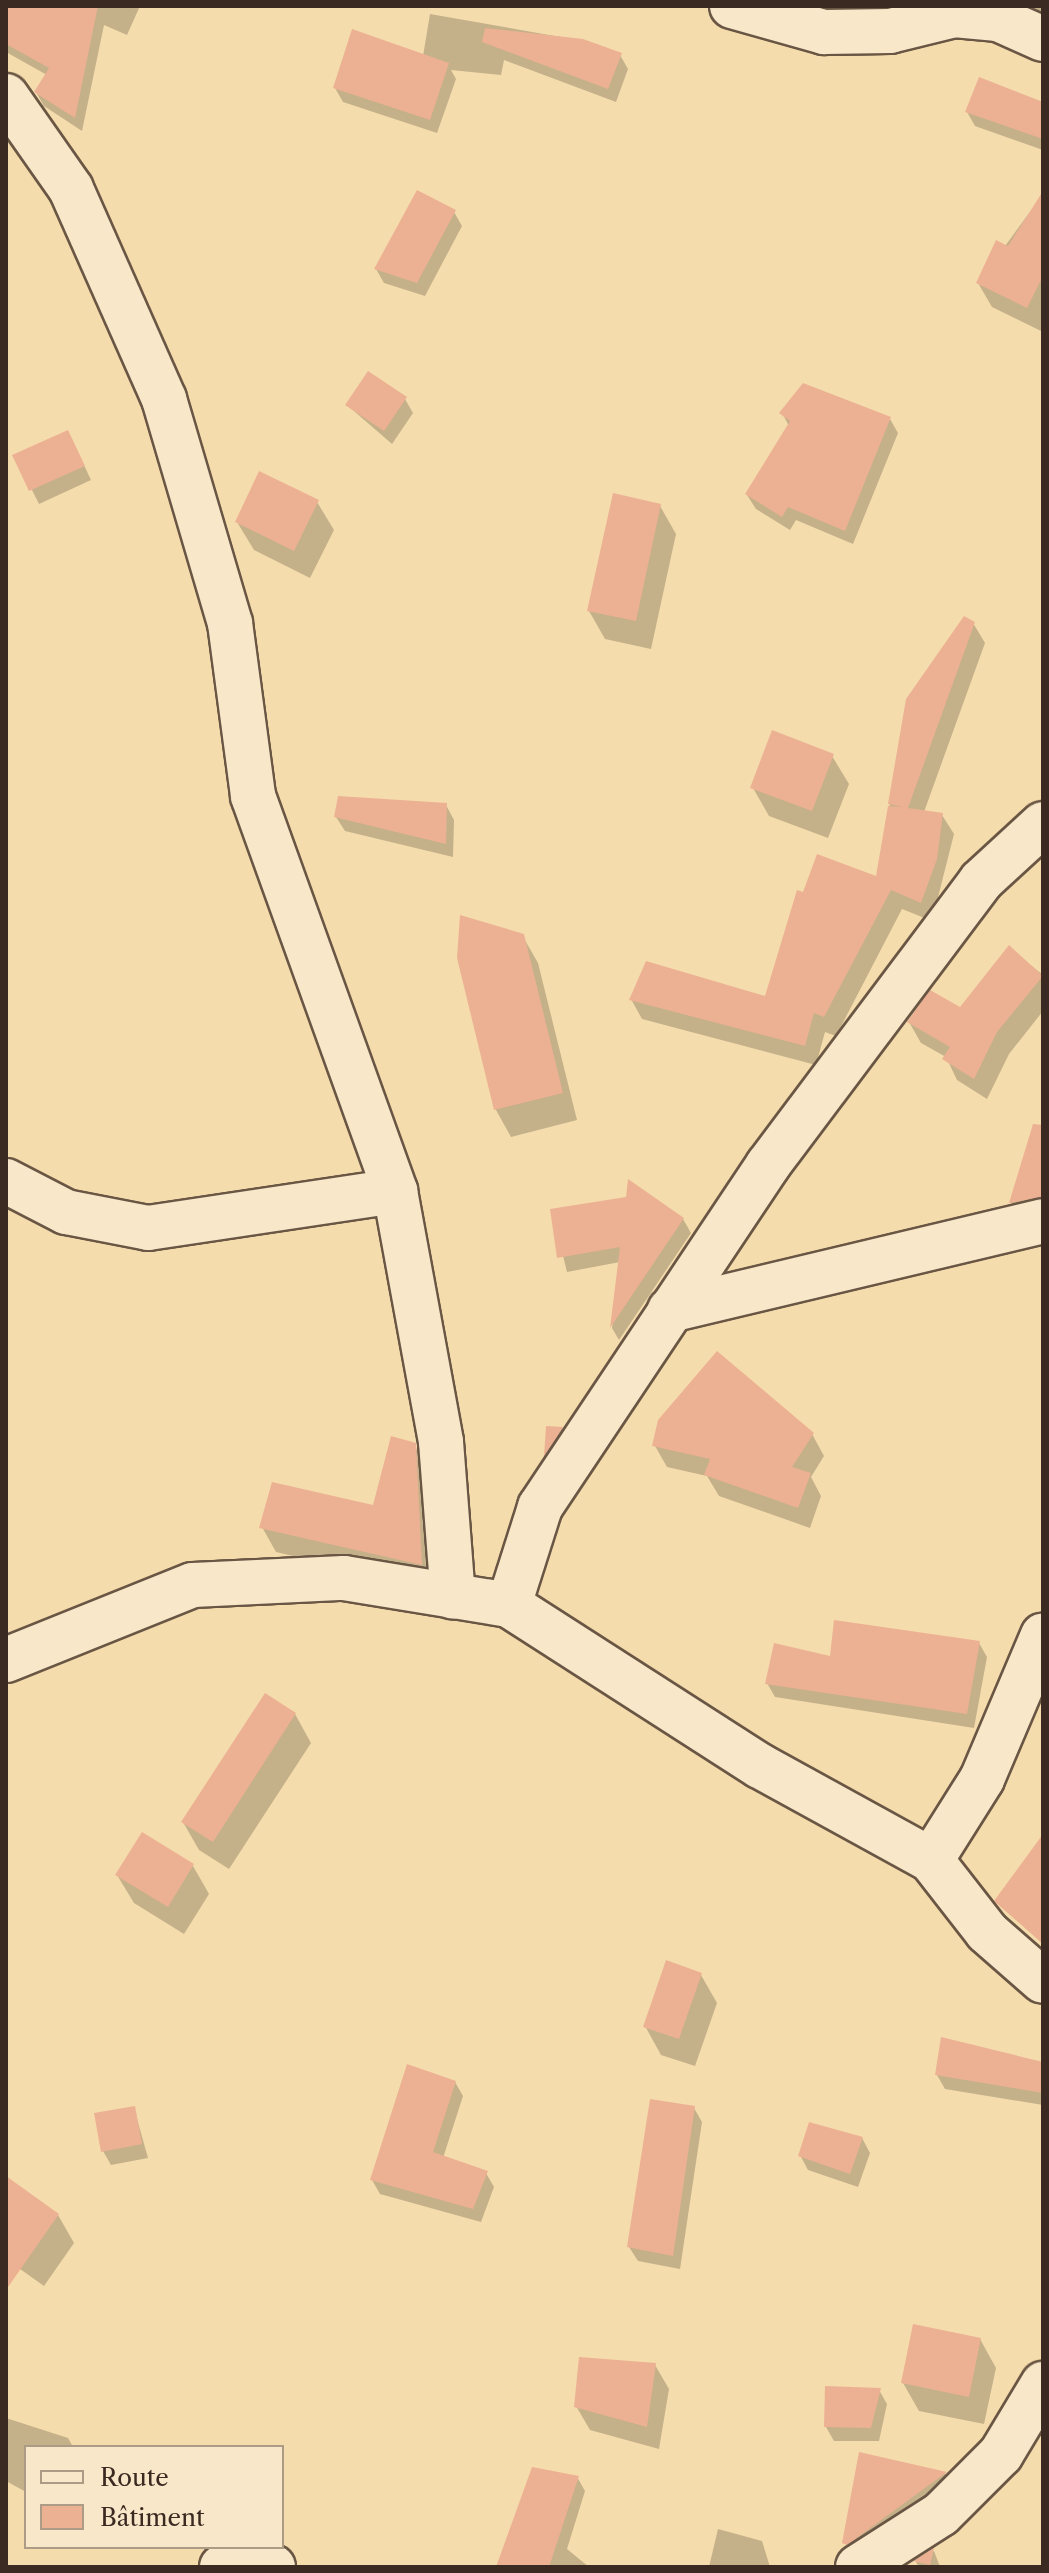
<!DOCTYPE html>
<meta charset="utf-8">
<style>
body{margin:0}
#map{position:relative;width:1049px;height:2573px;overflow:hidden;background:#f5dcac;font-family:"Libre Caslon Text",serif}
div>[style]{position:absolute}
.shadow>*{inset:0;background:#0003}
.building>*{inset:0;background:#ecb193}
.roads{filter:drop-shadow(2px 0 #6a5644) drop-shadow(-2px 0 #6a5644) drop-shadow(0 2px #6a5644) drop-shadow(0 -2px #6a5644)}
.street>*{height:44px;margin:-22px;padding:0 22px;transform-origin:22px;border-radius:22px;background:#f8e8c9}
span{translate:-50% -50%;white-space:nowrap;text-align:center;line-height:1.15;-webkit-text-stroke:7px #f8e8c9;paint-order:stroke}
.frame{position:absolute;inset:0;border:8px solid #3b2a22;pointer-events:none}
.legend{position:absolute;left:24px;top:2445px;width:260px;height:104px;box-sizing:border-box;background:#f8e8c9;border:2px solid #ac9c86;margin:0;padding:10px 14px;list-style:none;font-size:24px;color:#3b2a22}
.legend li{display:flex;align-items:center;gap:16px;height:40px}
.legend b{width:40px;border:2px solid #ac9c86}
</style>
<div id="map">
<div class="shadow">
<i style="clip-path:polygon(6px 6px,140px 6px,127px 35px,104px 25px,82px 131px,44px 106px,36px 92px,47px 75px,6px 52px)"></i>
<i style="clip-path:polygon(823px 6px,893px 6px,885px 28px,835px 27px)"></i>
<i style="clip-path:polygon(1010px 6px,1043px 6px,1043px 30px)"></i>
<i style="clip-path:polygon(430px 14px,583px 41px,620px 55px,628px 69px,616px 102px,504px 60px,501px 75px,451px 70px,456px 79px,437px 133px,343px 102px,335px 88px,423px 56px)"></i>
<i style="clip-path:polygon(1043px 96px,1043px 150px,975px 126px,967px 112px,1040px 103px)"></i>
<i style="clip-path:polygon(1043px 194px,1043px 326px,1041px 331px,992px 307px,978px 283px)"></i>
<i style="clip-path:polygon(454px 212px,462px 226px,425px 296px,384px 283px,376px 269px)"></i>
<i style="clip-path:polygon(405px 399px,413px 413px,392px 444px,347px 405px)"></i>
<i style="clip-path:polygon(782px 413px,890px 419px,898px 433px,853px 544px,796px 520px,790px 530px,756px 509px,747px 495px,789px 426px)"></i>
<i style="clip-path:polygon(75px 446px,91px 480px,39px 504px,15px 456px)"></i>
<i style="clip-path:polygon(317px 502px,334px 530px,310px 578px,254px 550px,237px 522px)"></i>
<i style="clip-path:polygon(660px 506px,676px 534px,651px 649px,605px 639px,589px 611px)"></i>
<i style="clip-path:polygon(973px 623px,985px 643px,924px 812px,942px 815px,954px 834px,932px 921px,902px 909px,836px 1036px,825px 1032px,816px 1065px,642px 1019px,631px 999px,766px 998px,804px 894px,878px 879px,890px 803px)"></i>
<i style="clip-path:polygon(832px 756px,849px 784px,828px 838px,769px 816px,753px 788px)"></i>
<i style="clip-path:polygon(446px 805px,454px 820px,453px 857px,345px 831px,336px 817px)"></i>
<i style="clip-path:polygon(522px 935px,538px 963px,577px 1120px,511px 1137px,496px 1110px,459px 958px)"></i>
<i style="clip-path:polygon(1009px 948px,1043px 975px,1043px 1011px,1009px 1054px,987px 1099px,957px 1080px,946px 1057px,921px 1043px,909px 1022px,960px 1010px)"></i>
<i style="clip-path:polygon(1019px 1178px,1043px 1186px,1043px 1228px,1027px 1231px,1011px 1203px)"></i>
<i style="clip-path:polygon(627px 1199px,683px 1219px,691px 1233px,619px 1340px,612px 1328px,620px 1262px,567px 1272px,552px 1211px)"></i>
<i style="clip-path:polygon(548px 1428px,562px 1429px,570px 1443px,553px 1468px,546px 1456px)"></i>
<i style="clip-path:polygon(812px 1434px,824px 1456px,811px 1477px,821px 1496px,810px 1528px,719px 1496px,707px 1476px,667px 1467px,655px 1446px)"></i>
<i style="clip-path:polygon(414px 1445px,429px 1470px,435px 1589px,276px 1552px,262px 1527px,375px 1508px)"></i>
<i style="clip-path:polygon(979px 1643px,987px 1657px,974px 1728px,775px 1697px,767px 1683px,832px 1658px)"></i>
<i style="clip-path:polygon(295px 1714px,311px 1743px,229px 1869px,199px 1850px,183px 1822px)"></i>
<i style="clip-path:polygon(193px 1866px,209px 1894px,184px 1934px,134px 1903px,117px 1875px)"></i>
<i style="clip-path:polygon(701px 1975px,717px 2003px,695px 2066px,661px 2055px,645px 2026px)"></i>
<i style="clip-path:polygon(1043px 2064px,1043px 2105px,945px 2089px,937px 2075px)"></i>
<i style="clip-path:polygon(455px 2082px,463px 2096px,443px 2158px,486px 2173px,494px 2187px,481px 2222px,380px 2194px,372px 2180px)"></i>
<i style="clip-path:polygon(134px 2108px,148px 2158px,111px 2165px,103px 2151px)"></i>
<i style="clip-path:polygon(694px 2108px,702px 2122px,680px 2269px,638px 2261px,629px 2247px)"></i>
<i style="clip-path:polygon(862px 2138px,870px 2153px,858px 2187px,808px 2170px,800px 2155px)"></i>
<i style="clip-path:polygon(6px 2178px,58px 2215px,74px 2243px,44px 2286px,6px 2259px)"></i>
<i style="clip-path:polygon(980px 2339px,996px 2368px,984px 2424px,919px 2411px,903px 2383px)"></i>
<i style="clip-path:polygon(655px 2365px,669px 2389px,659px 2449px,590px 2430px,576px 2406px)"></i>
<i style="clip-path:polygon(879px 2390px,887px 2404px,879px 2441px,834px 2441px,826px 2427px)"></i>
<i style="clip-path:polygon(6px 2418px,68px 2438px,73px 2447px,26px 2447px,26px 2492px,6px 2481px)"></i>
<i style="clip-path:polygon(861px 2455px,946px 2474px,954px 2487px,856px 2557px,849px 2544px)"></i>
<i style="clip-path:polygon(577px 2477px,585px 2491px,567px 2549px,589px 2567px,498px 2567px)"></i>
<i style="clip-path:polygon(718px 2529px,762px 2541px,770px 2567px,709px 2567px)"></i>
<i style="clip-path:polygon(934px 2551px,940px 2567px,919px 2567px,916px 2562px)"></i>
</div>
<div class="building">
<i style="clip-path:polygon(6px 6px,98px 6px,75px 118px,34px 92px,49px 68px,6px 44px)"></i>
<i style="clip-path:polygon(485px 28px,583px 39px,622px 53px,608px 89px,482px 42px)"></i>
<i style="clip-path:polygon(352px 29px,449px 63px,430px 120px,333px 88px)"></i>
<i style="clip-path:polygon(979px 77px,1043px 102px,1043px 139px,965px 112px)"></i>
<i style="clip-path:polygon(417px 190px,456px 210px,417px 283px,374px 269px)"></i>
<i style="clip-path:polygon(1043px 191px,1043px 276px,1027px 308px,976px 283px,996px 240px,1008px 246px)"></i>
<i style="clip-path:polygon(368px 371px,407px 397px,384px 431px,345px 405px)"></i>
<i style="clip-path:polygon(803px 383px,891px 417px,845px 531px,788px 507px,782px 517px,745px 494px,790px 421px,779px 413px)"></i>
<i style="clip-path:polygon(68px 430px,85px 466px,29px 491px,12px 455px)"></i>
<i style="clip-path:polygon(259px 471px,319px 500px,294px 551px,235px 522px)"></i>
<i style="clip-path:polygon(613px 493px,661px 504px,636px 621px,587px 611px)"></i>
<i style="clip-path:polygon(964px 616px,975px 622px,908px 808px,943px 813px,937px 859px,921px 903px,891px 890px,824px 1017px,814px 1013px,805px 1046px,629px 1000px,646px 961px,765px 996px,797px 890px,803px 892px,817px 854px,876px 876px,888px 806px,903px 807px,888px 804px,906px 699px)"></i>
<i style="clip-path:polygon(772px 730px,834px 754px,812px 811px,750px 788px)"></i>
<i style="clip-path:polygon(338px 796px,447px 803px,446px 844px,334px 817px)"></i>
<i style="clip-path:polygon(460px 915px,524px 934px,563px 1093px,494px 1110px,457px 958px)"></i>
<i style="clip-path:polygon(1009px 945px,1043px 976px,997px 1032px,974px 1079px,942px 1059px,950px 1047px,907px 1022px,930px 990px,960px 1007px)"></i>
<i style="clip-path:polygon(1033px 1124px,1043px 1125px,1043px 1197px,1009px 1203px)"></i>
<i style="clip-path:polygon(628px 1179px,684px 1218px,610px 1328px,620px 1247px,557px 1258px,550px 1209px,626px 1197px)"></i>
<i style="clip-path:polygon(717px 1351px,814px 1433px,792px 1467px,811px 1473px,798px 1508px,704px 1475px,710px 1459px,652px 1446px,658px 1420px)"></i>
<i style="clip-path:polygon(546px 1426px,563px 1427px,544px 1457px)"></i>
<i style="clip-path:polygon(391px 1436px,416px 1443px,422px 1565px,259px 1528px,272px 1482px,373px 1505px)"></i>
<i style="clip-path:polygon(834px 1620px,980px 1641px,967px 1714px,765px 1684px,774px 1643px,830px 1656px)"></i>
<i style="clip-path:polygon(265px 1693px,296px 1713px,213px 1842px,181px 1822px)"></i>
<i style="clip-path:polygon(142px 1832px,194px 1864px,168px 1907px,115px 1875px)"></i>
<i style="clip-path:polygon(1043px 1834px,1043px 1944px,994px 1901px)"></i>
<i style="clip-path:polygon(666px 1960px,702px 1973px,679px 2039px,643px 2027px)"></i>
<i style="clip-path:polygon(941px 2037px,1043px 2062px,1043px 2093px,935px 2075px)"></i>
<i style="clip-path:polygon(407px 2064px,456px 2081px,433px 2152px,488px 2171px,473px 2209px,370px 2180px)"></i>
<i style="clip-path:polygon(650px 2099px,695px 2106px,673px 2256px,627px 2247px)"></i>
<i style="clip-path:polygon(135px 2106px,142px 2144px,101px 2152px,94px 2113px)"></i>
<i style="clip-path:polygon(809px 2122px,863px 2137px,850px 2174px,798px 2156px)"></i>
<i style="clip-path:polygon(6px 2176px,59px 2214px,6px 2290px)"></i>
<i style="clip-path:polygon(913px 2324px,981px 2338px,969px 2397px,901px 2383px)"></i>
<i style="clip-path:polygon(579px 2357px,656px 2363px,647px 2427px,574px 2407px)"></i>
<i style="clip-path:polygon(825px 2386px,881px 2388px,871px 2428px,824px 2427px)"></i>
<i style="clip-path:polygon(859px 2452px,947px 2472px,847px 2545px,842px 2543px)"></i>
<i style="clip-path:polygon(532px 2467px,579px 2476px,549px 2567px,496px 2567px)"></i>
<i style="clip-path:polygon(934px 2548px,930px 2565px,913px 2561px)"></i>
</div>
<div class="roads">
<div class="street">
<i style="left:732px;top:6px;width:96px;rotate:15.8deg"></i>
<i style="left:824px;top:32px;width:66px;rotate:-0.9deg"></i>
<i style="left:890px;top:31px;width:66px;rotate:-14deg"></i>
<i style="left:954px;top:15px;width:44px;rotate:5.2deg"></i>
<i style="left:998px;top:19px;width:49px;rotate:24deg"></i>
<i style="left:6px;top:96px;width:113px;rotate:55deg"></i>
<i style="left:71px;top:189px;width:230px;rotate:66.1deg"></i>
<i style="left:164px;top:399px;width:234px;rotate:73.6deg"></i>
<i style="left:230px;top:623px;width:175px;rotate:82.4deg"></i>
<i style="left:253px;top:796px;width:420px;rotate:70.2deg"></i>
<i style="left:395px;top:1191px;width:255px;rotate:79.6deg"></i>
<i style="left:441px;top:1442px;width:155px;rotate:85.6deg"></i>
<i style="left:6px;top:1181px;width:68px;rotate:27.3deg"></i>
<i style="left:66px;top:1212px;width:84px;rotate:11deg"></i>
<i style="left:148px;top:1228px;width:250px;rotate:-8.5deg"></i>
<i style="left:670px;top:1310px;width:383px;rotate:-13.4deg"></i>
<i style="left:509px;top:1605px;width:103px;rotate:-72.4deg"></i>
<i style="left:540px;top:1507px;width:411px;rotate:-56.3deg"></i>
<i style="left:768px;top:1165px;width:355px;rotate:-53.1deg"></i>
<i style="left:981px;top:881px;width:84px;rotate:-42.6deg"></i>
<i style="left:6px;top:1660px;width:201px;rotate:-21.9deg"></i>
<i style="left:193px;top:1585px;width:151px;rotate:-2.7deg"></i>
<i style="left:344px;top:1578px;width:167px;rotate:9.3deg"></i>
<i style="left:509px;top:1605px;width:298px;rotate:32.7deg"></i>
<i style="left:760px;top:1766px;width:195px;rotate:28.8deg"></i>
<i style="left:931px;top:1860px;width:91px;rotate:52.1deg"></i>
<i style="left:987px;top:1932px;width:74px;rotate:41.2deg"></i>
<i style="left:931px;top:1860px;width:96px;rotate:-57.8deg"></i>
<i style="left:982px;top:1779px;width:156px;rotate:-67deg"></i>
<i style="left:222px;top:2567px;width:51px"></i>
<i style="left:858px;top:2567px;width:98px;rotate:-32.6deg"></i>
<i style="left:941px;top:2514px;width:85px;rotate:-45deg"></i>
<i style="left:1001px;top:2454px;width:82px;rotate:-59deg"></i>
</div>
</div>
<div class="frame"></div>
<ul class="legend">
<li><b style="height:10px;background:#f8e8c9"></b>Route</li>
<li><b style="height:22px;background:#ecb193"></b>Bâtiment</li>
</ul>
</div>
